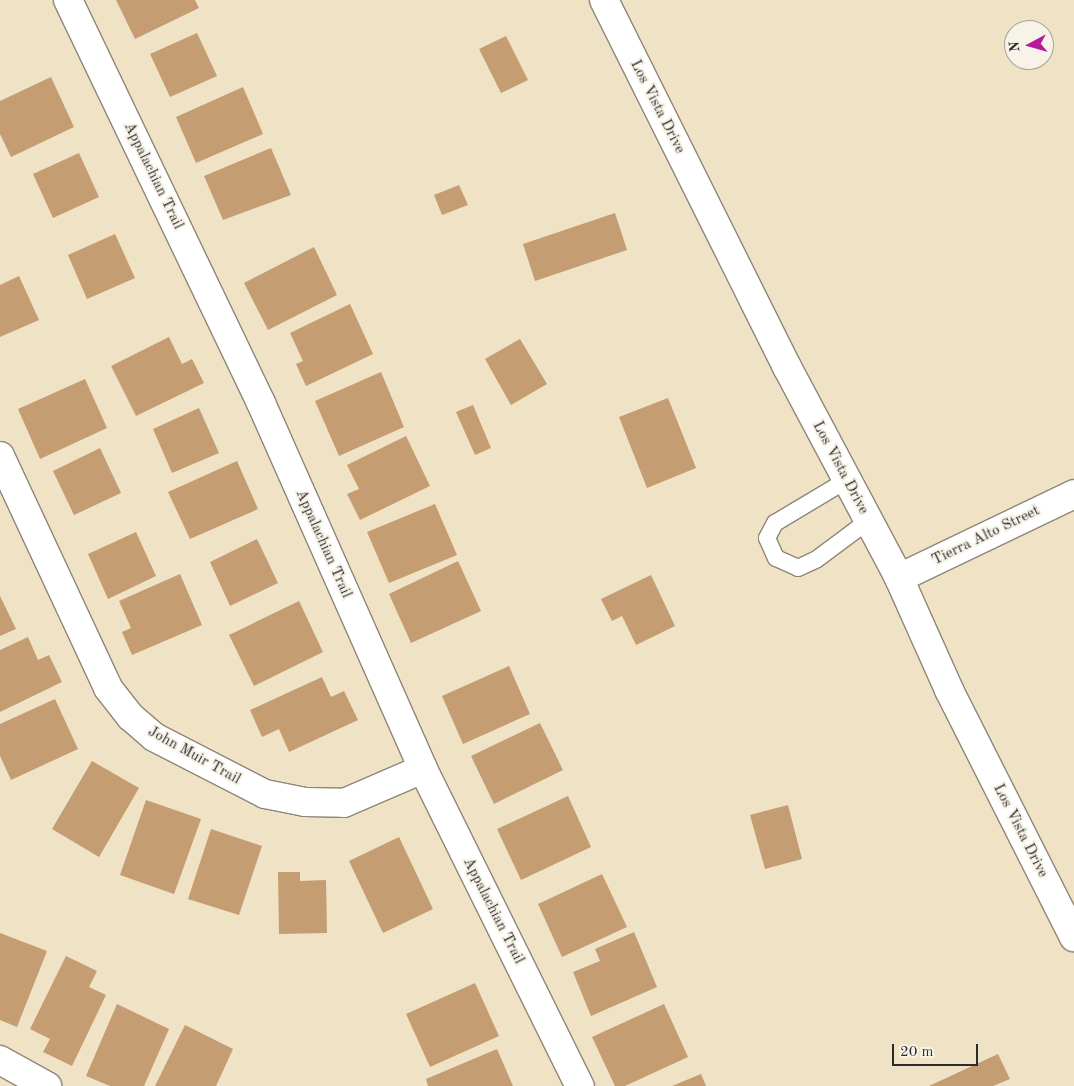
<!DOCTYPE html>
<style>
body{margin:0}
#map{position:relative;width:1074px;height:1086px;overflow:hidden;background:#f0e2c5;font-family:"Old Standard TT",serif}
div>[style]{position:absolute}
.building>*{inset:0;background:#c49d72}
.roads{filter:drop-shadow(1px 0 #8e8678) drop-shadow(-1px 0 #8e8678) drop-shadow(0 1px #8e8678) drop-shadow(0 -1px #8e8678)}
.lane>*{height:16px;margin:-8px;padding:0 8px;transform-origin:8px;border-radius:8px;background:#fff}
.street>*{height:28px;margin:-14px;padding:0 14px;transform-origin:14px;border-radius:14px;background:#fff}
span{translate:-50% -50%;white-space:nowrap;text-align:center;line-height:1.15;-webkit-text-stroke:4px #f7f3e8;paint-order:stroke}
.street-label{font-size:15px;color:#2b2b2b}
.north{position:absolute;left:1004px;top:20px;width:50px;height:50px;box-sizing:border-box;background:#f7f3e8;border:1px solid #a5a39c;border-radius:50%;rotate:264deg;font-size:14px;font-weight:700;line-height:20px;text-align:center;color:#2b2b2b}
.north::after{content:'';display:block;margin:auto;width:18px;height:22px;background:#b5179e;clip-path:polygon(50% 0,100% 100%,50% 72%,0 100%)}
.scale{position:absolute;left:892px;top:1044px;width:86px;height:22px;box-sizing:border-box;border:2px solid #2b2b2b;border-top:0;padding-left:6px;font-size:15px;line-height:18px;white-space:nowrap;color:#2b2b2b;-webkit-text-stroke:4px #f7f3e8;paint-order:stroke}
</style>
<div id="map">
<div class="building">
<i style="clip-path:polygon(116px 0,195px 0,199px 8px,135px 39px)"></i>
<i style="clip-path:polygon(197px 33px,217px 76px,170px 97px,150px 54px)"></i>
<i style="clip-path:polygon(506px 36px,528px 80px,501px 93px,479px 49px)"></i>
<i style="clip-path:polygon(51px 77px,74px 127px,11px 157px,0 134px,0 101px)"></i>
<i style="clip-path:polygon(243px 87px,263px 134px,196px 163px,176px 117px)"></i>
<i style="clip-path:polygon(271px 148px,291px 195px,223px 220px,204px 176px)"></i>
<i style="clip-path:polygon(79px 153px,99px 197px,53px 218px,33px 174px)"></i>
<i style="clip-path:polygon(459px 185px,468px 205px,442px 215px,434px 195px)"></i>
<i style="clip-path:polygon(615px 213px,627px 250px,535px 281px,523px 244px)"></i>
<i style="clip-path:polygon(115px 234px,135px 278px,87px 299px,68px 255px)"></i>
<i style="clip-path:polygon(314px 247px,337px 295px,268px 330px,244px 283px)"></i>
<i style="clip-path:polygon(19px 276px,39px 320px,0 337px,0 285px)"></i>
<i style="clip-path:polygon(350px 304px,373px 354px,306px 386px,296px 364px,303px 361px,290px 333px)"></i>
<i style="clip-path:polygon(169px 337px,182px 364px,192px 359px,204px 383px,136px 416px,111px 366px)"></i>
<i style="clip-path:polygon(520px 339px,547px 384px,511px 405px,485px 359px)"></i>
<i style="clip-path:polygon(381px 372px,404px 427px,339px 456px,315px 401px)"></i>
<i style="clip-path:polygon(85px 379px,107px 428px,40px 459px,18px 409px)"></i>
<i style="clip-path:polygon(668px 398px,696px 468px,647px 488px,619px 417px)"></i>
<i style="clip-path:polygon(473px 405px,491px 448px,475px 455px,456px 412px)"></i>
<i style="clip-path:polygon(199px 408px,219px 453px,172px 473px,153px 429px)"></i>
<i style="clip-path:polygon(406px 436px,430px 486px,360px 520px,347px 494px,359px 489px,347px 465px)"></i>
<i style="clip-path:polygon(100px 448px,121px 493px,74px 515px,53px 471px)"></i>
<i style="clip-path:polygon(237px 461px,258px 509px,190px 539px,168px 492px)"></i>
<i style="clip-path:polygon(435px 504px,457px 555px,389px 583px,367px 532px)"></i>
<i style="clip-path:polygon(136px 532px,156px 576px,108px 599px,88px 554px)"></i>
<i style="clip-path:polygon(257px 539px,278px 583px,230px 606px,210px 562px)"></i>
<i style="clip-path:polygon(458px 561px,481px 611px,411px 643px,389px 594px)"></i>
<i style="clip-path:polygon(180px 574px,202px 625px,132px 655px,122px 632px,131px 628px,119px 601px)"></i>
<i style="clip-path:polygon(651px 575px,675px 626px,636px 645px,622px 616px,612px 621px,601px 599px)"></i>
<i style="clip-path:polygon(0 596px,16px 629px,0 636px)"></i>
<i style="clip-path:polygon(299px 601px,323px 652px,254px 686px,229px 635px)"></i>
<i style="clip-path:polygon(28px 637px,38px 660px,49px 655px,62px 682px,0 712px,0 650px)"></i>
<i style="clip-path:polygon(509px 666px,530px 714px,463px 744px,442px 696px)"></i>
<i style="clip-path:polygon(322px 677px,331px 697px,344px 691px,358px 720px,289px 752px,279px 729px,262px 737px,250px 710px)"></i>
<i style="clip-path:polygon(55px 699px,78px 749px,11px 780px,0 756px,0 724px)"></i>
<i style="clip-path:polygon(540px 723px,563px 770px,494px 804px,471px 756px)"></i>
<i style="clip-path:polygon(92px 761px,139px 788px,99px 857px,52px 829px)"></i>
<i style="clip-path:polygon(568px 796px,591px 847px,521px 880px,497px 829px)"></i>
<i style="clip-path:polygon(146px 800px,201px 819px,174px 894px,120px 875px)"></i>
<i style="clip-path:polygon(788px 805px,802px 859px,765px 869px,750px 815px)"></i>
<i style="clip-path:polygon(211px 829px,262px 846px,239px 915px,188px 899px)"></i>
<i style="clip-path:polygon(399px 837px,433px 909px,383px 933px,349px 861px)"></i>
<i style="clip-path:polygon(278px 872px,300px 872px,300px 881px,326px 880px,327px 933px,279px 934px)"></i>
<i style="clip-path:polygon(602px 874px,627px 927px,562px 957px,538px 904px)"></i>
<i style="clip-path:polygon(634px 932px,657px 987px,591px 1016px,573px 972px,600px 961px,595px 949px)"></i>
<i style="clip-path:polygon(0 933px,47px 951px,17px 1027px,0 1020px)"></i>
<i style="clip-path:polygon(66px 956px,97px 971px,89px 987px,106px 995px,72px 1066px,43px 1052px,50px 1039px,30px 1029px)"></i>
<i style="clip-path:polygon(475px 983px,499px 1036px,430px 1067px,406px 1014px)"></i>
<i style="clip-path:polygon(117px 1004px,169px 1029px,144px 1086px,110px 1086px,86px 1076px)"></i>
<i style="clip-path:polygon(664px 1004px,688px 1057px,625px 1086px,615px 1086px,592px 1037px)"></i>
<i style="clip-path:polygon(185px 1025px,233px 1049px,216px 1086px,155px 1086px)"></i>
<i style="clip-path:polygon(497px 1049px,513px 1086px,428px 1086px,426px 1079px)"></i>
<i style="clip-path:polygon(998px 1054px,1010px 1079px,993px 1086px,929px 1086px)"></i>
<i style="clip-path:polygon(701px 1074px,706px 1086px,672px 1086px)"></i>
</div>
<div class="roads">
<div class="lane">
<i style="left:847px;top:480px;width:84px;rotate:149.2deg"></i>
<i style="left:775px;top:523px;width:17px;rotate:118deg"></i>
<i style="left:767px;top:538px;width:22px;rotate:66deg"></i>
<i style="left:776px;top:558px;width:24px;rotate:24deg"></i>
<i style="left:798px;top:568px;width:21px;rotate:-25deg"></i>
<i style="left:817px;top:559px;width:64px;rotate:-36.7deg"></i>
</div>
<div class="street">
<i style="left:68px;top:0;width:447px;rotate:64.4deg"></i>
<i style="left:261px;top:403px;width:400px;rotate:66.1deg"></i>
<i style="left:423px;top:769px;width:354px;rotate:63.7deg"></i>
<i style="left:604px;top:0;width:410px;rotate:63.5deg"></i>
<i style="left:787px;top:367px;width:239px;rotate:62deg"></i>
<i style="left:899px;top:578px;width:123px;rotate:65.9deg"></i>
<i style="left:949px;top:690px;width:277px;rotate:63.2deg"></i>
<i style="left:0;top:456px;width:256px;rotate:65deg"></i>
<i style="left:108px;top:688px;width:37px;rotate:52deg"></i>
<i style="left:131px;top:717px;width:30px;rotate:41deg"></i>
<i style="left:154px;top:737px;width:125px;rotate:27.2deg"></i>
<i style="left:265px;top:794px;width:41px;rotate:11.3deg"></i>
<i style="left:305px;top:802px;width:39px;rotate:1deg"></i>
<i style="left:344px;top:803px;width:86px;rotate:-23.3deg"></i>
<i style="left:899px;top:578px;width:194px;rotate:-25.6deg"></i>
<i style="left:0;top:1060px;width:54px;rotate:29deg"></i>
</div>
</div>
<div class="street-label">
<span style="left:657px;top:107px;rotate:63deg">Los Vista Drive</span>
<span style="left:153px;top:176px;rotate:64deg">Appalachian Trail</span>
<span style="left:840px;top:468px;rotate:62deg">Los Vista Drive</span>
<span style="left:986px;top:536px;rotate:-26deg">Tierra Alto Street</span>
<span style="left:323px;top:544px;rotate:66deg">Appalachian Trail</span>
<span style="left:194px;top:756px;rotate:29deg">John Muir Trail</span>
<span style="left:1020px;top:831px;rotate:63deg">Los Vista Drive</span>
<span style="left:493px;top:911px;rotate:63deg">Appalachian Trail</span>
</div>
<div class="north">N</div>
<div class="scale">20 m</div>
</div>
